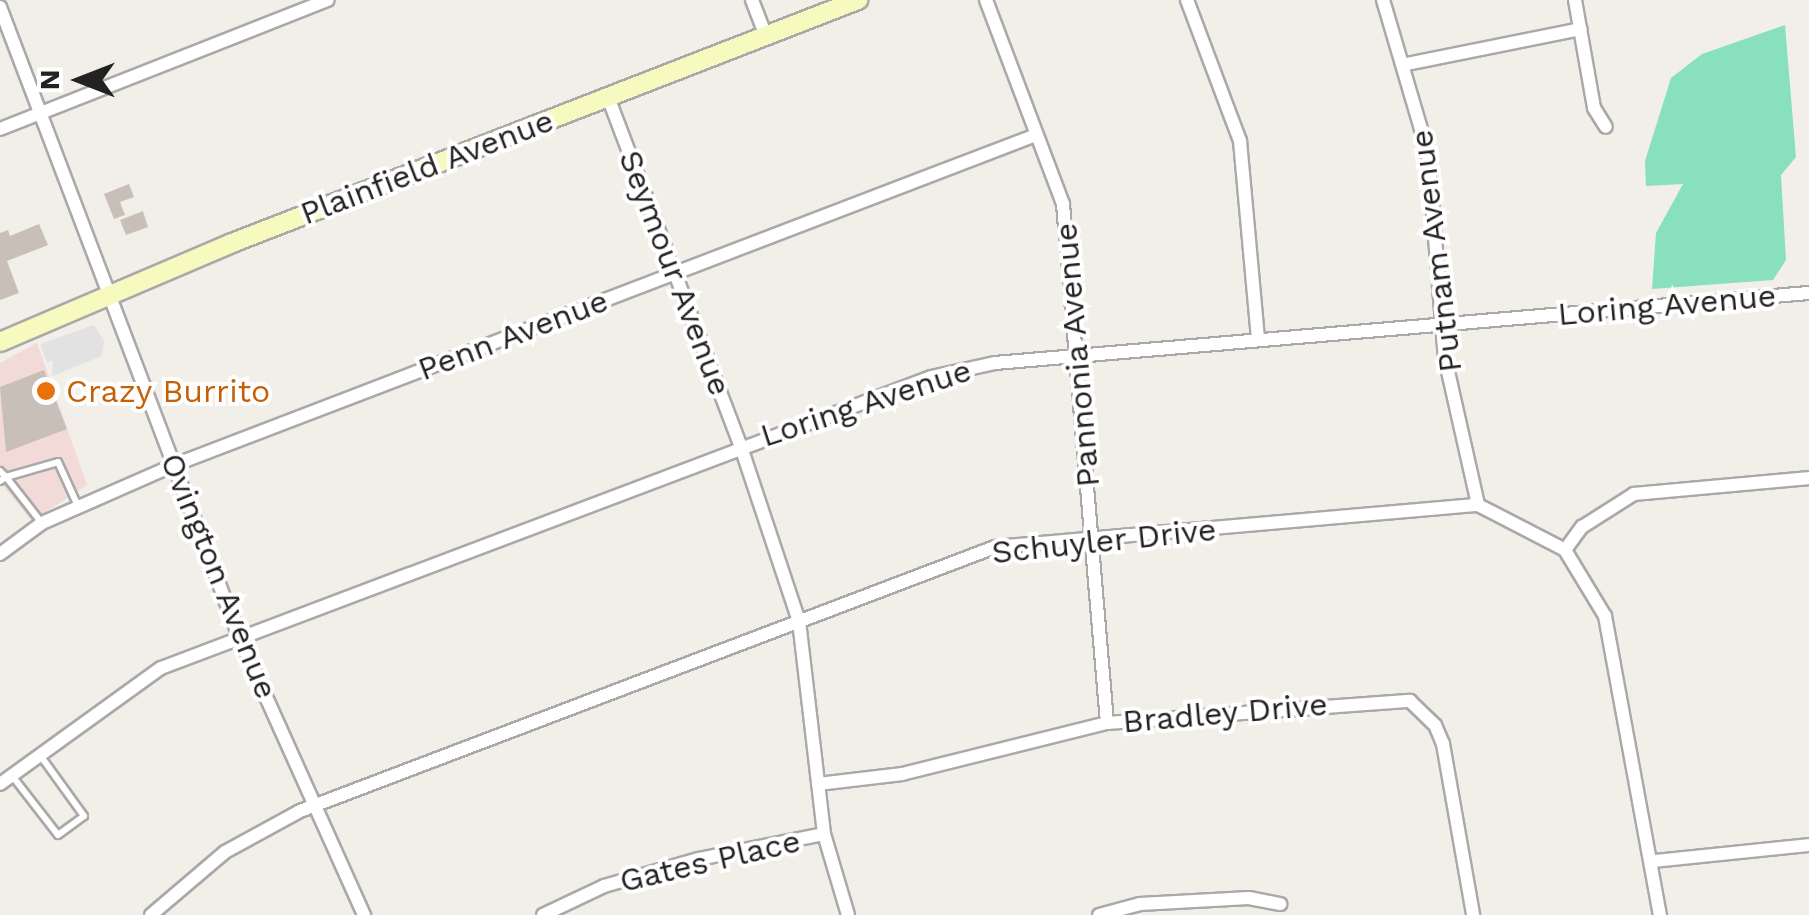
<!DOCTYPE html>
<style>
body{margin:0}
#map{position:relative;width:1809px;height:915px;overflow:hidden;background:#f2efe9;font-family:"Work Sans",sans-serif}
div>[style]{position:absolute}
.commercial>*{inset:0;background:#f2dad9}
.pitch>*{inset:0;background:#88e0be}
.parking>*{inset:0;background:#e2e2e2}
.building>*{inset:0;background:#c7bfb8}
.roads{filter:drop-shadow(2px 0 #a9a9a9) drop-shadow(-2px 0 #a9a9a9) drop-shadow(0 2px #a9a9a9) drop-shadow(0 -2px #a9a9a9)}
.lane>*{height:6px;margin:-3px;padding:0 3px;transform-origin:3px;border-radius:3px;background:#fff}
.street>*{height:12px;margin:-6px;padding:0 6px;transform-origin:6px;border-radius:6px;background:#fff}
.secondary>*{height:18px;margin:-9px;padding:0 9px;transform-origin:9px;border-radius:9px;background:#f7fabf}
.dots>*{width:28px;height:28px;translate:-50% -50%;box-sizing:border-box;border:5px solid #fff;border-radius:50%}
span{translate:-50% -50%;white-space:nowrap;text-align:center;line-height:1.15;-webkit-text-stroke:8px #fff;paint-order:stroke}
.street-label{font-size:32px;color:#222}
.food-label{font-size:32px;color:#c56008}
.left{translate:0 -50%;text-align:left}
.north{position:absolute;left:30px;top:30px;width:100px;height:100px;-webkit-text-stroke:8px #fff;paint-order:stroke;rotate:270deg;font-size:28px;font-weight:700;line-height:40px;text-align:center;color:#222}
.north::after{content:'';display:block;margin:auto;width:35px;height:45px;background:#222;clip-path:polygon(50% 0,100% 100%,50% 72%,0 100%)}
</style>
<div id="map">
<div class="commercial">
<i style="clip-path:polygon(37px 343px,87px 485px,32px 521px,0 482px,0 363px)"></i>
</div>
<div class="pitch">
<i style="clip-path:polygon(1785px 25px,1796px 157px,1781px 175px,1786px 260px,1773px 280px,1652px 289px,1656px 233px,1683px 184px,1646px 186px,1645px 161px,1671px 78px,1702px 54px)"></i>
</div>
<div class="parking">
<i style="clip-path:polygon(94px 325px,104px 341px,102px 356px,52px 376px,53px 361px,47px 362px,40px 344px)"></i>
</div>
<div class="building">
<i style="clip-path:polygon(129px 184px,134px 197px,120px 202px,125px 215px,114px 219px,104px 194px)"></i>
<i style="clip-path:polygon(143px 211px,148px 227px,126px 235px,120px 220px)"></i>
<i style="clip-path:polygon(39px 224px,48px 245px,7px 261px,19px 293px,0 300px,0 233px,8px 230px,10px 236px)"></i>
<i style="clip-path:polygon(44px 370px,67px 429px,6px 452px,0 387px)"></i>
</div>
<div class="roads">
<div class="lane">
<i style="left:0;top:471px;width:8px;rotate:45deg"></i>
<i style="left:6px;top:477px;width:54px;rotate:-16.1deg"></i>
<i style="left:58px;top:462px;width:48px;rotate:65.6deg"></i>
<i style="left:0;top:481px;width:7px;rotate:-34deg"></i>
<i style="left:6px;top:477px;width:57px;rotate:52.1deg"></i>
<i style="left:13px;top:777px;width:73px;rotate:52.2deg"></i>
<i style="left:58px;top:835px;width:32px;rotate:-36deg"></i>
<i style="left:84px;top:816px;width:75px;rotate:-125.8deg"></i>
</div>
<div class="street">
<i style="left:752px;top:0;width:39px;rotate:69deg"></i>
<i style="left:986px;top:0;width:218px;rotate:69.3deg"></i>
<i style="left:1063px;top:204px;width:521px;rotate:85.15deg"></i>
<i style="left:1187px;top:0;width:151px;rotate:69.4deg"></i>
<i style="left:1240px;top:141px;width:199px;rotate:84.8deg"></i>
<i style="left:1383px;top:0;width:159px;rotate:73.6deg"></i>
<i style="left:1428px;top:153px;width:206px;rotate:85.3deg"></i>
<i style="left:1445px;top:358px;width:151px;rotate:77.3deg"></i>
<i style="left:1575px;top:0;width:110px;rotate:80deg"></i>
<i style="left:1594px;top:108px;width:22px;rotate:58deg"></i>
<i style="left:0;top:7px;width:676px;rotate:69.21deg"></i>
<i style="left:240px;top:639px;width:303px;rotate:65.8deg"></i>
<i style="left:1407px;top:64px;width:177px;rotate:-11.4deg"></i>
<i style="left:608px;top:97px;width:371px;rotate:69.2deg"></i>
<i style="left:740px;top:444px;width:187px;rotate:71.6deg"></i>
<i style="left:799px;top:621px;width:214px;rotate:83.3deg"></i>
<i style="left:824px;top:834px;width:84px;rotate:73.5deg"></i>
<i style="left:0;top:129px;width:352px;rotate:-21.5deg"></i>
<i style="left:1565px;top:550px;width:29px;rotate:-54deg"></i>
<i style="left:1582px;top:527px;width:62px;rotate:-32.4deg"></i>
<i style="left:1634px;top:494px;width:176px;rotate:-5.2deg"></i>
<i style="left:0;top:554px;width:52px;rotate:-36.4deg"></i>
<i style="left:42px;top:523px;width:144px;rotate:-23.7deg"></i>
<i style="left:174px;top:465px;width:923px;rotate:-20.95deg"></i>
<i style="left:0;top:784px;width:198px;rotate:-35.8deg"></i>
<i style="left:161px;top:668px;width:823px;rotate:-20.7deg"></i>
<i style="left:931px;top:377px;width:66px;rotate:-12.3deg"></i>
<i style="left:995px;top:363px;width:817px;rotate:-4.92deg"></i>
<i style="left:818px;top:784px;width:85px;rotate:-6.8deg"></i>
<i style="left:902px;top:774px;width:211px;rotate:-14deg"></i>
<i style="left:1107px;top:723px;width:304px;rotate:-4.2deg"></i>
<i style="left:1410px;top:701px;width:35px;rotate:44deg"></i>
<i style="left:1435px;top:725px;width:21px;rotate:67deg"></i>
<i style="left:1443px;top:744px;width:174px;rotate:80deg"></i>
<i style="left:1654px;top:861px;width:156px;rotate:-5.9deg"></i>
<i style="left:151px;top:915px;width:97px;rotate:-40.4deg"></i>
<i style="left:225px;top:852px;width:85px;rotate:-28.7deg"></i>
<i style="left:300px;top:811px;width:743px;rotate:-20.8deg"></i>
<i style="left:995px;top:547px;width:485px;rotate:-5deg"></i>
<i style="left:1478px;top:505px;width:98px;rotate:27.3deg"></i>
<i style="left:1565px;top:550px;width:77px;rotate:58.8deg"></i>
<i style="left:1605px;top:616px;width:304px;rotate:79.6deg"></i>
<i style="left:543px;top:915px;width:68px;rotate:-25.4deg"></i>
<i style="left:604px;top:886px;width:99px;rotate:-15.9deg"></i>
<i style="left:699px;top:859px;width:127px;rotate:-11.3deg"></i>
<i style="left:1099px;top:915px;width:42px;rotate:-15deg"></i>
<i style="left:1140px;top:904px;width:109px;rotate:-3.2deg"></i>
<i style="left:1249px;top:898px;width:32px;rotate:11deg"></i>
</div>
<div class="secondary">
<i style="left:0;top:342px;width:252px;rotate:-23.1deg"></i>
<i style="left:232px;top:243px;width:672px;rotate:-21.22deg"></i>
</div>
</div>
<div class="dots">
<i style="left:46px;top:391px;background:#e8710a"></i>
</div>
<div class="street-label">
<span style="left:427px;top:167px;rotate:-21deg">Plainfield Avenue</span>
<span style="left:1436px;top:251px;rotate:-97deg">Putnam Avenue</span>
<span style="left:675px;top:273px;rotate:69deg">Seymour Avenue</span>
<span style="left:1667px;top:305px;rotate:-5deg">Loring Avenue</span>
<span style="left:513px;top:335px;rotate:-21deg">Penn Avenue</span>
<span style="left:1077px;top:355px;rotate:-95deg">Pannonia Avenue</span>
<span style="left:866px;top:403px;rotate:-18deg">Loring Avenue</span>
<span style="left:1104px;top:541px;rotate:-6deg">Schuyler Drive</span>
<span style="left:219px;top:576px;rotate:68deg">Ovington Avenue</span>
<span style="left:1225px;top:713px;rotate:-5deg">Bradley Drive</span>
<span style="left:710px;top:861px;rotate:-13deg">Gates Place</span>
</div>
<div class="food-label">
<span class="left" style="left:66px;top:391px">Crazy Burrito</span>
</div>
<div class="north">N</div>
</div>
